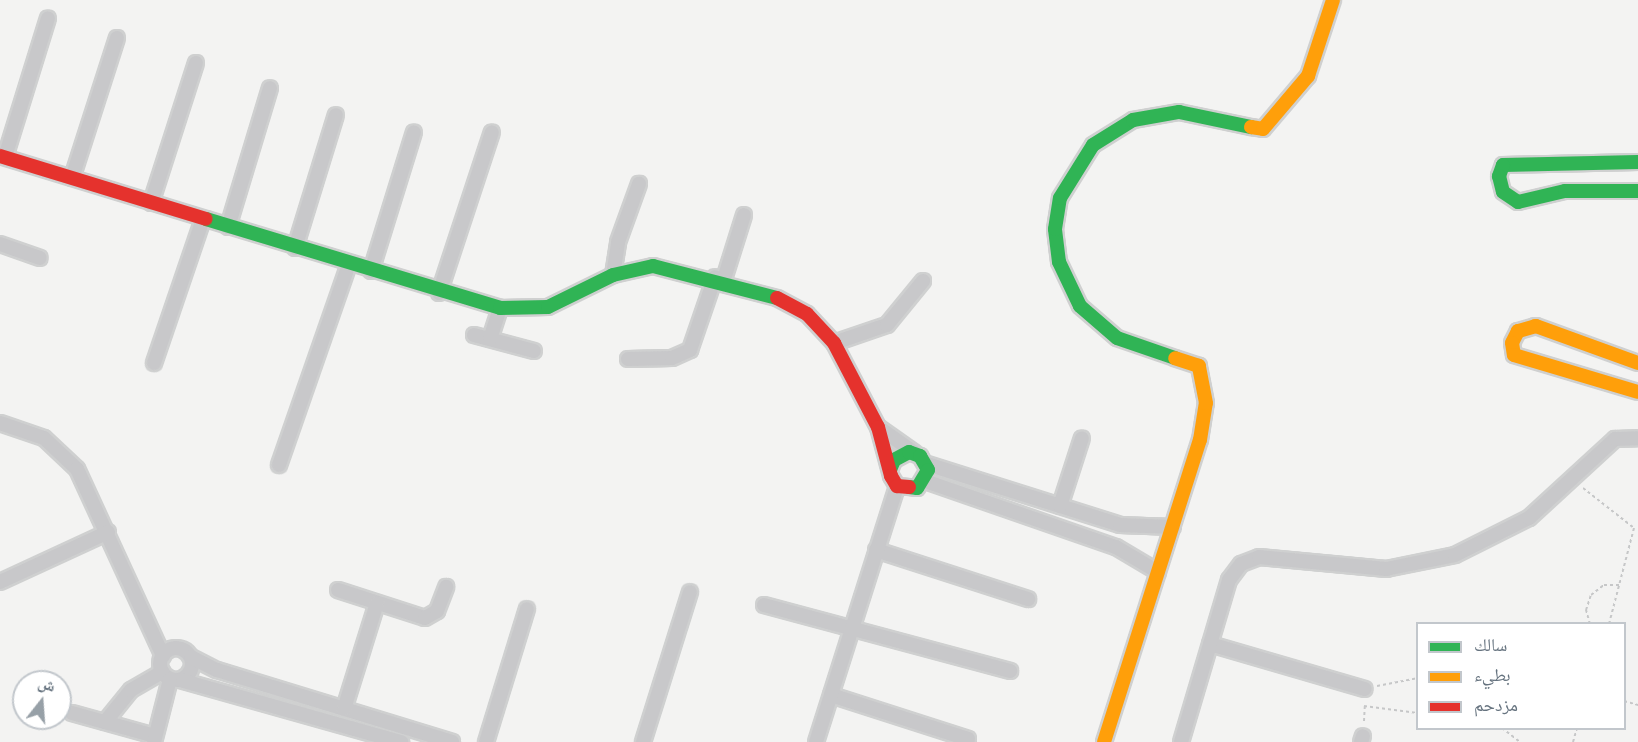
<!DOCTYPE html>
<meta charset="utf-8">
<style>
body{margin:0}
#map{position:relative;width:1638px;height:742px;overflow:hidden;background:#f3f3f2;font-family:"Work Sans","Noto Naskh Arabic",sans-serif}
div>[style]{position:absolute}
.path>*{height:2px;margin-top:-1px;transform-origin:0;background:repeating-linear-gradient(90deg,#c6c7c8 0 3px,transparent 0 6px)}
.roads{filter:drop-shadow(2px 0 #cfd0d0) drop-shadow(-2px 0 #cfd0d0) drop-shadow(0 2px #cfd0d0) drop-shadow(0 -2px #cfd0d0)}
.street>*{height:14px;margin:-7px;padding:0 7px;transform-origin:7px;border-radius:7px;background:#c8c8ca}
.street>.ring{margin:-7px;padding:0;box-sizing:content-box;background:none;border:14px solid #c8c8ca;border-radius:50%}
.fast>*{height:14px;margin:-7px;padding:0 7px;transform-origin:7px;border-radius:7px;background:#30b455}
.slow>*{height:14px;margin:-7px;padding:0 7px;transform-origin:7px;border-radius:7px;background:#ff9f0a}
.jam>*{height:14px;margin:-7px;padding:0 7px;transform-origin:7px;border-radius:7px;background:#e5322d}
span{translate:-50% -50%;white-space:nowrap;text-align:center;line-height:1.15;-webkit-text-stroke:6px #fff;paint-order:stroke}
.legend{position:absolute;left:1416px;top:622px;width:210px;height:108px;box-sizing:border-box;background:#fff;border:2px solid #c2c7cc;margin:0;padding:8px 10px;list-style:none;font-size:18px;color:#66737f}
.legend li{display:flex;align-items:center;gap:12px;height:30px}
.legend b{width:30px;border:2px solid #c2c7cc}
.north{position:absolute;left:12px;top:670px;width:60px;height:60px;box-sizing:border-box;background:#fff;border:2px solid #c2c7cc;border-radius:50%;rotate:17deg;font-size:16px;font-weight:700;line-height:24px;text-align:center;color:#66737f}
.north::after{content:'';display:block;margin:auto;width:21px;height:27px;background:#97a0a7;clip-path:polygon(50% 0,100% 100%,50% 72%,0 100%)}
</style>
<div id="map">
<div class="path">
<i style="left:1583px;top:488px;width:65px;rotate:38.1deg"></i>
<i style="left:1634px;top:528px;width:99px;rotate:104.6deg"></i>
<i style="left:1575px;top:624px;width:13px"></i>
<i style="left:1590px;top:624px;width:15px;rotate:-106deg"></i>
<i style="left:1586px;top:610px;width:16px;rotate:-72deg"></i>
<i style="left:1591px;top:595px;width:16px;rotate:-38deg"></i>
<i style="left:1604px;top:585px;width:16px"></i>
<i style="left:1377px;top:686px;width:42px;rotate:-11deg"></i>
<i style="left:1624px;top:701px;width:15px;rotate:16deg"></i>
<i style="left:1364px;top:706px;width:54px;rotate:7.4deg"></i>
<i style="left:1364px;top:721px;width:18px;rotate:-87deg"></i>
<i style="left:1502px;top:728px;width:23px;rotate:38deg"></i>
<i style="left:1573px;top:742px;width:15px;rotate:-74deg"></i>
</div>
<div class="roads">
<div class="street">
<i style="left:5px;top:157px;width:145px;rotate:-72.8deg"></i>
<i style="left:72px;top:178px;width:147px;rotate:-72.2deg"></i>
<i style="left:151px;top:203px;width:147px;rotate:-72.2deg"></i>
<i style="left:228px;top:227px;width:145px;rotate:-73.2deg"></i>
<i style="left:0;top:244px;width:42px;rotate:19.3deg"></i>
<i style="left:295px;top:248px;width:139px;rotate:-72.9deg"></i>
<i style="left:371px;top:271px;width:145px;rotate:-72.8deg"></i>
<i style="left:613px;top:275px;width:33px;rotate:-81deg"></i>
<i style="left:618px;top:242px;width:62px;rotate:-70.1deg"></i>
<i style="left:724px;top:279px;width:67px;rotate:-72.6deg"></i>
<i style="left:439px;top:293px;width:169px;rotate:-71.8deg"></i>
<i style="left:474px;top:335px;width:62px;rotate:14.9deg"></i>
<i style="left:490px;top:339px;width:33px;rotate:-72deg"></i>
<i style="left:834px;top:343px;width:56px;rotate:-18.8deg"></i>
<i style="left:887px;top:325px;width:57px;rotate:-50.7deg"></i>
<i style="left:628px;top:359px;width:44px;rotate:-1.3deg"></i>
<i style="left:672px;top:358px;width:20px;rotate:-24deg"></i>
<i style="left:690px;top:350px;width:77px;rotate:-71.1deg"></i>
<i style="left:154px;top:363px;width:152px;rotate:-71.2deg"></i>
<i style="left:0;top:423px;width:46px;rotate:18.8deg"></i>
<i style="left:44px;top:438px;width:45px;rotate:43.2deg"></i>
<i style="left:77px;top:469px;width:206px;rotate:65.3deg"></i>
<i style="left:878px;top:427px;width:45px;rotate:35.1deg"></i>
<i style="left:927px;top:464px;width:202px;rotate:17.5deg"></i>
<i style="left:1120px;top:525px;width:53px;rotate:2.2deg"></i>
<i style="left:279px;top:465px;width:213px;rotate:-70.8deg"></i>
<i style="left:925px;top:481px;width:202px;rotate:19.1deg"></i>
<i style="left:1116px;top:547px;width:49px;rotate:30.8deg"></i>
<i style="left:1060px;top:506px;width:71px;rotate:-72.1deg"></i>
<i style="left:876px;top:550px;width:160px;rotate:17.9deg"></i>
<i style="left:0;top:582px;width:119px;rotate:-24.8deg"></i>
<i style="left:338px;top:590px;width:91px;rotate:17.8deg"></i>
<i style="left:425px;top:618px;width:14px;rotate:-30deg"></i>
<i style="left:437px;top:611px;width:26px;rotate:-69deg"></i>
<i style="left:764px;top:605px;width:255px;rotate:15deg"></i>
<i style="left:1210px;top:644px;width:161px;rotate:16.2deg"></i>
<i class="ring" style="left:160px;top:648px;width:18px;height:18px"></i>
<i style="left:191px;top:657px;width:29px;rotate:27deg"></i>
<i style="left:217px;top:670px;width:246px;rotate:17deg"></i>
<i style="left:180px;top:680px;width:230px;rotate:15.7deg"></i>
<i style="left:831px;top:695px;width:144px;rotate:17.8deg"></i>
<i style="left:344px;top:709px;width:111px;rotate:-72.7deg"></i>
<i style="left:72px;top:713px;width:86px;rotate:15.5deg"></i>
<i style="left:105px;top:722px;width:41px;rotate:-50.9deg"></i>
<i style="left:131px;top:690px;width:36px;rotate:-30deg"></i>
<i style="left:154px;top:742px;width:65px;rotate:-75.7deg"></i>
<i style="left:486px;top:742px;width:139px;rotate:-72.9deg"></i>
<i style="left:643px;top:742px;width:157px;rotate:-72.6deg"></i>
<i style="left:816px;top:742px;width:269px;rotate:-72.4deg"></i>
<i style="left:1181px;top:742px;width:169px;rotate:-73.5deg"></i>
<i style="left:1229px;top:580px;width:20px;rotate:-53deg"></i>
<i style="left:1241px;top:564px;width:19px;rotate:-21deg"></i>
<i style="left:1259px;top:557px;width:128px;rotate:5.4deg"></i>
<i style="left:1386px;top:569px;width:70px;rotate:-11.5deg"></i>
<i style="left:1455px;top:555px;width:83px;rotate:-26.6deg"></i>
<i style="left:1529px;top:518px;width:117px;rotate:-42.6deg"></i>
<i style="left:1615px;top:439px;width:23px;rotate:-2deg"></i>
<i style="left:1361px;top:742px;width:6px;rotate:-72deg"></i>
</div>
<div class="fast">
<i style="left:1638px;top:162px;width:135px;rotate:178.7deg"></i>
<i style="left:1503px;top:165px;width:12px;rotate:110deg"></i>
<i style="left:1499px;top:176px;width:16px;rotate:76deg"></i>
<i style="left:1503px;top:192px;width:18px;rotate:34deg"></i>
<i style="left:1518px;top:202px;width:48px;rotate:-13.2deg"></i>
<i style="left:1565px;top:191px;width:73px"></i>
<i style="left:206px;top:219px;width:307px;rotate:16.8deg"></i>
<i style="left:500px;top:308px;width:48px;rotate:-1.2deg"></i>
<i style="left:548px;top:307px;width:72px;rotate:-26.2deg"></i>
<i style="left:613px;top:275px;width:41px;rotate:-12.7deg"></i>
<i style="left:653px;top:266px;width:128px;rotate:14.5deg"></i>
<i style="left:1175px;top:358px;width:61px;rotate:-161deg"></i>
<i style="left:1117px;top:338px;width:49px;rotate:-139.1deg"></i>
<i style="left:1080px;top:306px;width:49px;rotate:-115.5deg"></i>
<i style="left:1059px;top:262px;width:33px;rotate:-97deg"></i>
<i style="left:1055px;top:229px;width:31px;rotate:-81deg"></i>
<i style="left:1060px;top:198px;width:62px;rotate:-58.1deg"></i>
<i style="left:1093px;top:145px;width:47px;rotate:-32deg"></i>
<i style="left:1133px;top:120px;width:47px;rotate:-9.9deg"></i>
<i style="left:1179px;top:112px;width:74px;rotate:11.8deg"></i>
<i style="left:890px;top:470px;width:11px;rotate:-68deg"></i>
<i style="left:894px;top:460px;width:17px;rotate:-28deg"></i>
<i style="left:909px;top:452px;width:12px;rotate:20deg"></i>
<i style="left:920px;top:456px;width:16px;rotate:60deg"></i>
<i style="left:928px;top:470px;width:21px;rotate:121deg"></i>
<i style="left:917px;top:488px;width:8px;rotate:-173deg"></i>
</div>
<div class="slow">
<i style="left:1251px;top:127px;width:12px;rotate:9deg"></i>
<i style="left:1263px;top:129px;width:70px;rotate:-49.7deg"></i>
<i style="left:1308px;top:76px;width:80px;rotate:-71.8deg"></i>
<i style="left:1638px;top:363px;width:109px;rotate:-160.1deg"></i>
<i style="left:1536px;top:326px;width:19px;rotate:164deg"></i>
<i style="left:1518px;top:331px;width:13px;rotate:117deg"></i>
<i style="left:1512px;top:343px;width:12px;rotate:81deg"></i>
<i style="left:1514px;top:355px;width:129px;rotate:16.6deg"></i>
<i style="left:1104px;top:742px;width:317px;rotate:-72.4deg"></i>
<i style="left:1200px;top:440px;width:37px;rotate:-81deg"></i>
<i style="left:1206px;top:403px;width:38px;rotate:-101deg"></i>
<i style="left:1199px;top:366px;width:25px;rotate:-162deg"></i>
</div>
<div class="jam">
<i style="left:0;top:156px;width:215px;rotate:17deg"></i>
<i style="left:777px;top:298px;width:34px;rotate:28deg"></i>
<i style="left:807px;top:314px;width:40px;rotate:47deg"></i>
<i style="left:834px;top:343px;width:95px;rotate:62.4deg"></i>
<i style="left:878px;top:427px;width:51px;rotate:75.1deg"></i>
<i style="left:891px;top:476px;width:12px;rotate:59deg"></i>
<i style="left:897px;top:486px;width:12px;rotate:5deg"></i>
</div>
</div>
<ul class="legend">
<li><b style="height:8px;background:#30b455"></b>سالك</li>
<li><b style="height:8px;background:#ff9f0a"></b>بطيء</li>
<li><b style="height:8px;background:#e5322d"></b>مزدحم</li>
</ul>
<div class="north">ش</div>
</div>
